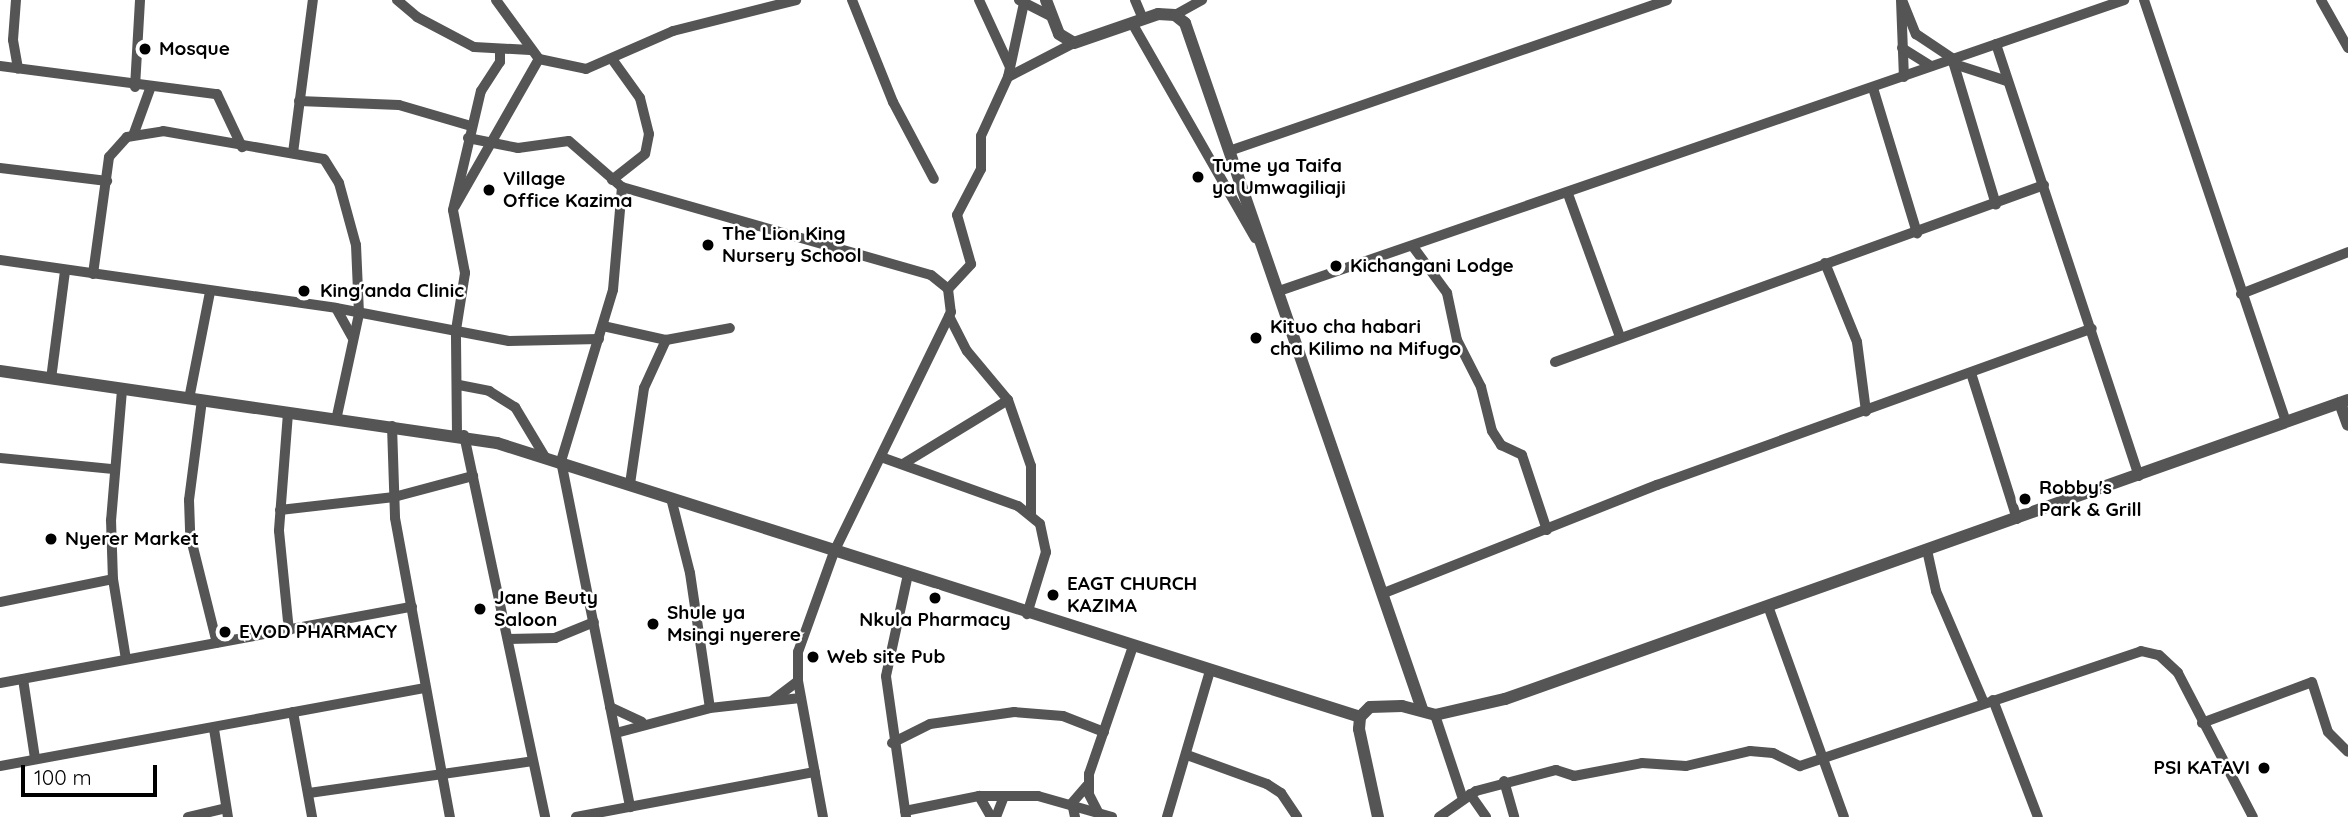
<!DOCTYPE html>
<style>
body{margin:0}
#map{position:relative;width:2348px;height:817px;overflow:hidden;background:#fff;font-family:Quicksand,sans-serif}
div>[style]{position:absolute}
.minor>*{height:10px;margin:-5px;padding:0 5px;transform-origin:5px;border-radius:5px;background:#555}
.tertiary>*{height:12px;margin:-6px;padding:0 6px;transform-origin:6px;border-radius:6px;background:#555}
.dots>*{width:19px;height:19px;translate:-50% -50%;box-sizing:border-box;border:4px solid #fff;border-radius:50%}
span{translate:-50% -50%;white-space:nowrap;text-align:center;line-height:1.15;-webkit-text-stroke:5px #fff;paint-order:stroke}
.poi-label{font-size:19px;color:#000;font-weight:700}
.left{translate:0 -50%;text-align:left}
.right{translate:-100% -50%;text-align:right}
.scale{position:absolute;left:21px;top:765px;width:136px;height:32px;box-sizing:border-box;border:4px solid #000;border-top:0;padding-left:9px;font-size:21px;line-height:24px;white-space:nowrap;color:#000;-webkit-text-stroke:5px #fff;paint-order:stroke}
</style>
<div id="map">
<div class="minor">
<i style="left:16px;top:0;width:40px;rotate:94.3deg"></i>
<i style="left:13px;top:40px;width:29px;rotate:80deg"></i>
<i style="left:397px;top:0;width:26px;rotate:40deg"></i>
<i style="left:417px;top:17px;width:64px;rotate:27.8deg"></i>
<i style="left:474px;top:47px;width:56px;rotate:3.1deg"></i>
<i style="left:496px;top:0;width:73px;rotate:53.9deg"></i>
<i style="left:539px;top:59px;width:48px;rotate:12deg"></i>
<i style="left:586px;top:69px;width:95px;rotate:-23.6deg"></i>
<i style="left:673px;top:31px;width:127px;rotate:-14.1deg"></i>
<i style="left:852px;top:0;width:110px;rotate:68.1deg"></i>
<i style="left:893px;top:102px;width:87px;rotate:62deg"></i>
<i style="left:979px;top:0;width:74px;rotate:65.2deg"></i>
<i style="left:1019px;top:0;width:37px;rotate:27deg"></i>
<i style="left:1135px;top:0;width:21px;rotate:67deg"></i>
<i style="left:1901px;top:0;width:77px;rotate:87.8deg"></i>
<i style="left:1902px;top:0;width:37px;rotate:68deg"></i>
<i style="left:1916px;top:34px;width:43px;rotate:33.7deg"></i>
<i style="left:1952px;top:58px;width:153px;rotate:73.3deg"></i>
<i style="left:2144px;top:0;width:445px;rotate:71.4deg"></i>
<i style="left:2321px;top:0;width:55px;rotate:60.6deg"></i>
<i style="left:1175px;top:15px;width:31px;rotate:-29deg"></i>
<i style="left:1132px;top:23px;width:248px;rotate:60.2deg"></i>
<i style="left:1996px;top:44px;width:455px;rotate:71.7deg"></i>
<i style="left:1902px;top:48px;width:34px;rotate:32deg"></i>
<i style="left:612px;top:59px;width:48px;rotate:54.3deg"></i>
<i style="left:640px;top:98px;width:37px;rotate:76deg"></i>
<i style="left:649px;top:134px;width:20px;rotate:101deg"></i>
<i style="left:645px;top:154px;width:42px;rotate:141.8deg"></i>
<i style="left:1954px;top:64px;width:56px;rotate:17.8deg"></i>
<i style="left:0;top:66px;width:219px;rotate:7.4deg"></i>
<i style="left:217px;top:94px;width:59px;rotate:64.7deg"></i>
<i style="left:1008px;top:77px;width:74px;rotate:-27.3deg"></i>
<i style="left:135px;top:87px;width:87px;rotate:-86.7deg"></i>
<i style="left:1873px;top:88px;width:152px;rotate:73.1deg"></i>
<i style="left:299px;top:101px;width:100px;rotate:2.3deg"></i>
<i style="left:399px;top:105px;width:75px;rotate:16.3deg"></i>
<i style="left:134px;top:133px;width:47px;rotate:-70deg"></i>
<i style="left:468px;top:138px;width:51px;rotate:11.3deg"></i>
<i style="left:518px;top:148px;width:51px;rotate:-7.8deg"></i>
<i style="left:569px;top:141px;width:70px;rotate:41deg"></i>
<i style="left:622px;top:187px;width:321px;rotate:15.9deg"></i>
<i style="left:931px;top:275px;width:22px;rotate:39deg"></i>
<i style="left:948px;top:289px;width:23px;rotate:83deg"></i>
<i style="left:951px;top:312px;width:267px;rotate:116deg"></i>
<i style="left:834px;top:552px;width:106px;rotate:109.8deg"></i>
<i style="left:798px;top:652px;width:29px;rotate:90deg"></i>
<i style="left:798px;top:681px;width:138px;rotate:79.6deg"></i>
<i style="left:1232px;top:150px;width:460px;rotate:-19deg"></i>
<i style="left:293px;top:153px;width:154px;rotate:-82.6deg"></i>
<i style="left:0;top:168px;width:108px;rotate:6.9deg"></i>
<i style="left:622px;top:187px;width:103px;rotate:95deg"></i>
<i style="left:613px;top:290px;width:179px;rotate:106.9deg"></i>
<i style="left:561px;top:461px;width:353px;rotate:78.7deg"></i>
<i style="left:1568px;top:194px;width:152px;rotate:70deg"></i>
<i style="left:455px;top:206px;width:169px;rotate:-60.3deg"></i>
<i style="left:1414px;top:248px;width:56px;rotate:53.7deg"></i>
<i style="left:1447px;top:293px;width:48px;rotate:78deg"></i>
<i style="left:1457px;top:340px;width:53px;rotate:62.9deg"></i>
<i style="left:1481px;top:387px;width:45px;rotate:76deg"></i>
<i style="left:1492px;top:431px;width:17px;rotate:57deg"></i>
<i style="left:1501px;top:445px;width:23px;rotate:25deg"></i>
<i style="left:1522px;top:455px;width:79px;rotate:71.6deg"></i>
<i style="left:0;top:260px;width:339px;rotate:8.1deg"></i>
<i style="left:336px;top:308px;width:176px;rotate:10.8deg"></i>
<i style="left:509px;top:341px;width:90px;rotate:-1.3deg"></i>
<i style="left:1825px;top:263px;width:85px;rotate:67.9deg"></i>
<i style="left:1857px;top:342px;width:70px;rotate:82.6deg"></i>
<i style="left:93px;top:274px;width:118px;rotate:-82.2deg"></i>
<i style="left:109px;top:157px;width:27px;rotate:-48deg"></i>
<i style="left:127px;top:137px;width:36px;rotate:-9deg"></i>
<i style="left:163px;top:131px;width:163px;rotate:9.9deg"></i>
<i style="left:324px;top:159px;width:28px;rotate:58deg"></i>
<i style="left:339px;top:183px;width:64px;rotate:74.7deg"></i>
<i style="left:356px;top:245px;width:69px;rotate:87.5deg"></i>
<i style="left:359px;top:314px;width:108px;rotate:102.2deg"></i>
<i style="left:948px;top:289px;width:34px;rotate:-47deg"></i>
<i style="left:971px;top:264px;width:51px;rotate:-105.9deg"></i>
<i style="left:957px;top:215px;width:52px;rotate:-62.4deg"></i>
<i style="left:981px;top:169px;width:33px;rotate:-90deg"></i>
<i style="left:981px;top:136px;width:65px;rotate:-65.4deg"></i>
<i style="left:1008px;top:77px;width:76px;rotate:-77.8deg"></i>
<i style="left:1279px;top:291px;width:894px;rotate:-19deg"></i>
<i style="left:2241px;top:294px;width:115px;rotate:-21.4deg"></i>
<i style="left:336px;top:308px;width:33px;rotate:61deg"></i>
<i style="left:949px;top:316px;width:39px;rotate:63deg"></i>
<i style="left:967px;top:351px;width:64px;rotate:50.1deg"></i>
<i style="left:1008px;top:400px;width:70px;rotate:70.8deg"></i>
<i style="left:1031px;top:466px;width:48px;rotate:90deg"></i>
<i style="left:603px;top:326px;width:65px;rotate:12.5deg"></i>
<i style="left:666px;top:340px;width:65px;rotate:-10.6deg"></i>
<i style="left:1555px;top:362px;width:520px;rotate:-19.9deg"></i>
<i style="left:1971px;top:373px;width:153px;rotate:72.5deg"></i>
<i style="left:51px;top:379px;width:109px;rotate:-82.6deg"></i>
<i style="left:459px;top:385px;width:31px;rotate:11deg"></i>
<i style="left:489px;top:391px;width:31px;rotate:32deg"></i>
<i style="left:515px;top:407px;width:58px;rotate:59deg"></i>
<i style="left:122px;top:390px;width:130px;rotate:94.8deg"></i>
<i style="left:111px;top:520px;width:59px;rotate:88.1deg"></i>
<i style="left:113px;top:579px;width:81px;rotate:80.8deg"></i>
<i style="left:189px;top:399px;width:109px;rotate:-78.9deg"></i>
<i style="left:202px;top:400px;width:101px;rotate:97.4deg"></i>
<i style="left:189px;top:500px;width:35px;rotate:88deg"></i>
<i style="left:190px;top:535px;width:111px;rotate:76deg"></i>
<i style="left:288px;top:413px;width:118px;rotate:94.4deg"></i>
<i style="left:279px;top:531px;width:100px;rotate:84.3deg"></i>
<i style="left:392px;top:426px;width:92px;rotate:88.1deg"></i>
<i style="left:395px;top:518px;width:304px;rotate:79.6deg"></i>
<i style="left:457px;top:434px;width:104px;rotate:-90.6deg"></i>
<i style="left:456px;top:330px;width:58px;rotate:-81deg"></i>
<i style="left:465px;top:273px;width:64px;rotate:-100.8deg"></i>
<i style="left:453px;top:210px;width:122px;rotate:-76.8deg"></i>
<i style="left:481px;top:91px;width:35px;rotate:-57deg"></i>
<i style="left:500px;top:62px;width:11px;rotate:-90deg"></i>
<i style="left:464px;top:435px;width:390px;rotate:78deg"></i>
<i style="left:881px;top:457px;width:145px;rotate:19.7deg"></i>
<i style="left:1018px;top:506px;width:28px;rotate:39deg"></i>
<i style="left:1040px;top:524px;width:29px;rotate:78deg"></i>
<i style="left:1046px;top:552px;width:65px;rotate:107deg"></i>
<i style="left:0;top:458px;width:114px;rotate:5.6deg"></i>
<i style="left:903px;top:464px;width:123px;rotate:-31.4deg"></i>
<i style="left:630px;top:484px;width:97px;rotate:-81.7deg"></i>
<i style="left:644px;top:388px;width:53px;rotate:-65.4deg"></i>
<i style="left:671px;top:498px;width:77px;rotate:75.8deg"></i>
<i style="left:690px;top:573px;width:136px;rotate:81.6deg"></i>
<i style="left:280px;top:510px;width:115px;rotate:-6.5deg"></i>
<i style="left:394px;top:497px;width:82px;rotate:-14.9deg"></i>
<i style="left:1927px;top:550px;width:42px;rotate:77.6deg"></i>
<i style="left:1936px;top:591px;width:122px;rotate:66.8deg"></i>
<i style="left:1384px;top:593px;width:294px;rotate:-21.6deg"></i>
<i style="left:1657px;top:485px;width:462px;rotate:-19.8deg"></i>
<i style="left:0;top:602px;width:115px;rotate:-11.5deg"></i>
<i style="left:1768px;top:606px;width:224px;rotate:70.2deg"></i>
<i style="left:508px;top:639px;width:47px;rotate:-1.2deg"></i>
<i style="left:555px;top:638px;width:42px;rotate:-22.3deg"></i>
<i style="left:23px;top:679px;width:80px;rotate:81.4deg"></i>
<i style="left:0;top:683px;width:419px;rotate:-10.5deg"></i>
<i style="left:773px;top:700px;width:31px;rotate:-37deg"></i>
<i style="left:1993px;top:700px;width:125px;rotate:69deg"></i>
<i style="left:610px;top:707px;width:35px;rotate:25deg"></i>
<i style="left:293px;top:712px;width:107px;rotate:79.7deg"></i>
<i style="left:1435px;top:715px;width:85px;rotate:71.6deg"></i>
<i style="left:2202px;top:723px;width:117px;rotate:-20.4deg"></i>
<i style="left:2312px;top:682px;width:52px;rotate:72.3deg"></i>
<i style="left:2328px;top:732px;width:28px;rotate:45deg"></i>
<i style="left:214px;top:729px;width:89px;rotate:81deg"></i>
<i style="left:616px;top:733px;width:97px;rotate:-14.9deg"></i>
<i style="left:710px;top:708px;width:91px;rotate:-6.3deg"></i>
<i style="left:892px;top:743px;width:42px;rotate:-26.6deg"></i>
<i style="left:930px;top:724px;width:85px;rotate:-8.1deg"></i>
<i style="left:1014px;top:712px;width:49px;rotate:4.7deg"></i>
<i style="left:1063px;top:716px;width:44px;rotate:21.3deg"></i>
<i style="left:1187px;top:755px;width:85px;rotate:19.9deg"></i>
<i style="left:1267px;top:784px;width:17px;rotate:33deg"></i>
<i style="left:1281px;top:793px;width:29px;rotate:56deg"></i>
<i style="left:0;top:766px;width:431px;rotate:-10.4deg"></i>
<i style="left:1504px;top:781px;width:37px;rotate:74deg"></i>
<i style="left:309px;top:793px;width:226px;rotate:-8.1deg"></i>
<i style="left:1470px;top:794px;width:28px;rotate:55deg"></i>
<i style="left:979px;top:796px;width:24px;rotate:60deg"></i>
<i style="left:905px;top:811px;width:76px;rotate:-11.5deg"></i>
<i style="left:979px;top:796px;width:59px"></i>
<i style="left:1038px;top:796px;width:77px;rotate:15.8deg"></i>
<i style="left:1098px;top:812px;width:20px;rotate:-117deg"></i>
<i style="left:1089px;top:794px;width:20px;rotate:-90deg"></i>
<i style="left:1089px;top:774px;width:135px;rotate:-71deg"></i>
<i style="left:188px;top:817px;width:39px;rotate:-13deg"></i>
<i style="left:576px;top:817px;width:243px;rotate:-10.7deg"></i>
<i style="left:906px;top:817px;width:142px;rotate:-98.1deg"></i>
<i style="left:886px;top:676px;width:104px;rotate:-77.8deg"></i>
<i style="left:996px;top:817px;width:22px;rotate:-69deg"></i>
<i style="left:1075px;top:817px;width:14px;rotate:-102deg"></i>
<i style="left:1072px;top:803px;width:23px;rotate:-49deg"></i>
<i style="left:1167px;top:817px;width:152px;rotate:-73.6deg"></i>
<i style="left:1439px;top:817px;width:45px;rotate:-35.1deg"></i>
<i style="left:1476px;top:791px;width:83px;rotate:-14.7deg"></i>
<i style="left:1556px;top:770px;width:19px;rotate:18deg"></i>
<i style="left:1574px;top:776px;width:69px;rotate:-10.8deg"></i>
<i style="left:1642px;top:763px;width:44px;rotate:3.9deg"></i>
<i style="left:1686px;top:766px;width:66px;rotate:-13.2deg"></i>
<i style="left:1750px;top:751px;width:23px;rotate:5deg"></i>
<i style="left:1773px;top:753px;width:30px;rotate:26deg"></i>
<i style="left:1800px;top:766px;width:360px;rotate:-18.6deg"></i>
<i style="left:2141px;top:651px;width:18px;rotate:13deg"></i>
<i style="left:2159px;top:655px;width:26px;rotate:43deg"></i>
<i style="left:2178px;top:673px;width:162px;rotate:62.5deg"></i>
</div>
<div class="tertiary">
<i style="left:1046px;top:0;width:36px;rotate:69deg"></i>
<i style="left:1059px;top:34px;width:17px;rotate:31deg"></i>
<i style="left:1074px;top:43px;width:89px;rotate:-19deg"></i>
<i style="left:1158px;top:14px;width:17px;rotate:3deg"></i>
<i style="left:1175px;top:15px;width:13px;rotate:39deg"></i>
<i style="left:1185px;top:23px;width:726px;rotate:70.94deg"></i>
<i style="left:0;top:371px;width:502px;rotate:8.24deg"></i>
<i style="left:497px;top:443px;width:905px;rotate:17.61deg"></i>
<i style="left:2340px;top:403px;width:23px;rotate:70deg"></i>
<i style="left:1378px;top:817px;width:90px;rotate:-102.2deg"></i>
<i style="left:1359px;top:729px;width:12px;rotate:-85deg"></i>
<i style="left:1360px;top:717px;width:14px;rotate:-45deg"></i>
<i style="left:1370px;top:707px;width:32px;rotate:-2deg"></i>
<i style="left:1402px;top:706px;width:34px;rotate:15deg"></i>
<i style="left:1435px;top:715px;width:72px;rotate:-12.9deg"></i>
<i style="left:1505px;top:699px;width:894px;rotate:-19.53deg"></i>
</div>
<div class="dots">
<i style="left:145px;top:49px;background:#000"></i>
<i style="left:1198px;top:177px;background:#000"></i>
<i style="left:489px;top:190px;background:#000"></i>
<i style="left:708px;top:245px;background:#000"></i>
<i style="left:1336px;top:266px;background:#000"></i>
<i style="left:304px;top:291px;background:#000"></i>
<i style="left:1256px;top:338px;background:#000"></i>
<i style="left:2025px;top:499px;background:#000"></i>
<i style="left:51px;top:539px;background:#000"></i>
<i style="left:1053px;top:595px;background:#000"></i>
<i style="left:935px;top:598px;background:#000"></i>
<i style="left:480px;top:609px;background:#000"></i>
<i style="left:653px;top:624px;background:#000"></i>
<i style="left:225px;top:632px;background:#000"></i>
<i style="left:813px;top:657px;background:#000"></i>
<i style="left:2264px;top:768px;background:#000"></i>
</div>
<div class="poi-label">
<span class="left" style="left:159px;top:49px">Mosque</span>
<span class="left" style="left:1212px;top:177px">Tume ya Taifa<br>ya Umwagiliaji</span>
<span class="left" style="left:503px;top:190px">Village<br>Office Kazima</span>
<span class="left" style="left:722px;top:245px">The Lion King<br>Nursery School</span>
<span class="left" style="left:1350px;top:266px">Kichangani Lodge</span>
<span class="left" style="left:320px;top:291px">King'anda Clinic</span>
<span class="left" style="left:1270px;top:338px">Kituo cha habari<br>cha Kilimo na Mifugo</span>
<span class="left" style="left:2039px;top:499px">Robby's<br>Park &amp; Grill</span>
<span class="left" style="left:65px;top:539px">Nyerer Market</span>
<span class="left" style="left:1067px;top:595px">EAGT CHURCH<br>KAZIMA</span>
<span class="left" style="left:494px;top:609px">Jane Beuty<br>Saloon</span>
<span class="left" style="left:667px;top:624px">Shule ya<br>Msingi nyerere</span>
<span style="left:935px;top:620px">Nkula Pharmacy</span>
<span class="left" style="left:239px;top:632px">EVOD PHARMACY</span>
<span class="left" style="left:827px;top:657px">Web site Pub</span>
<span class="right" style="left:2250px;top:768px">PSI KATAVI</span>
</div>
<div class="scale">100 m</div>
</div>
